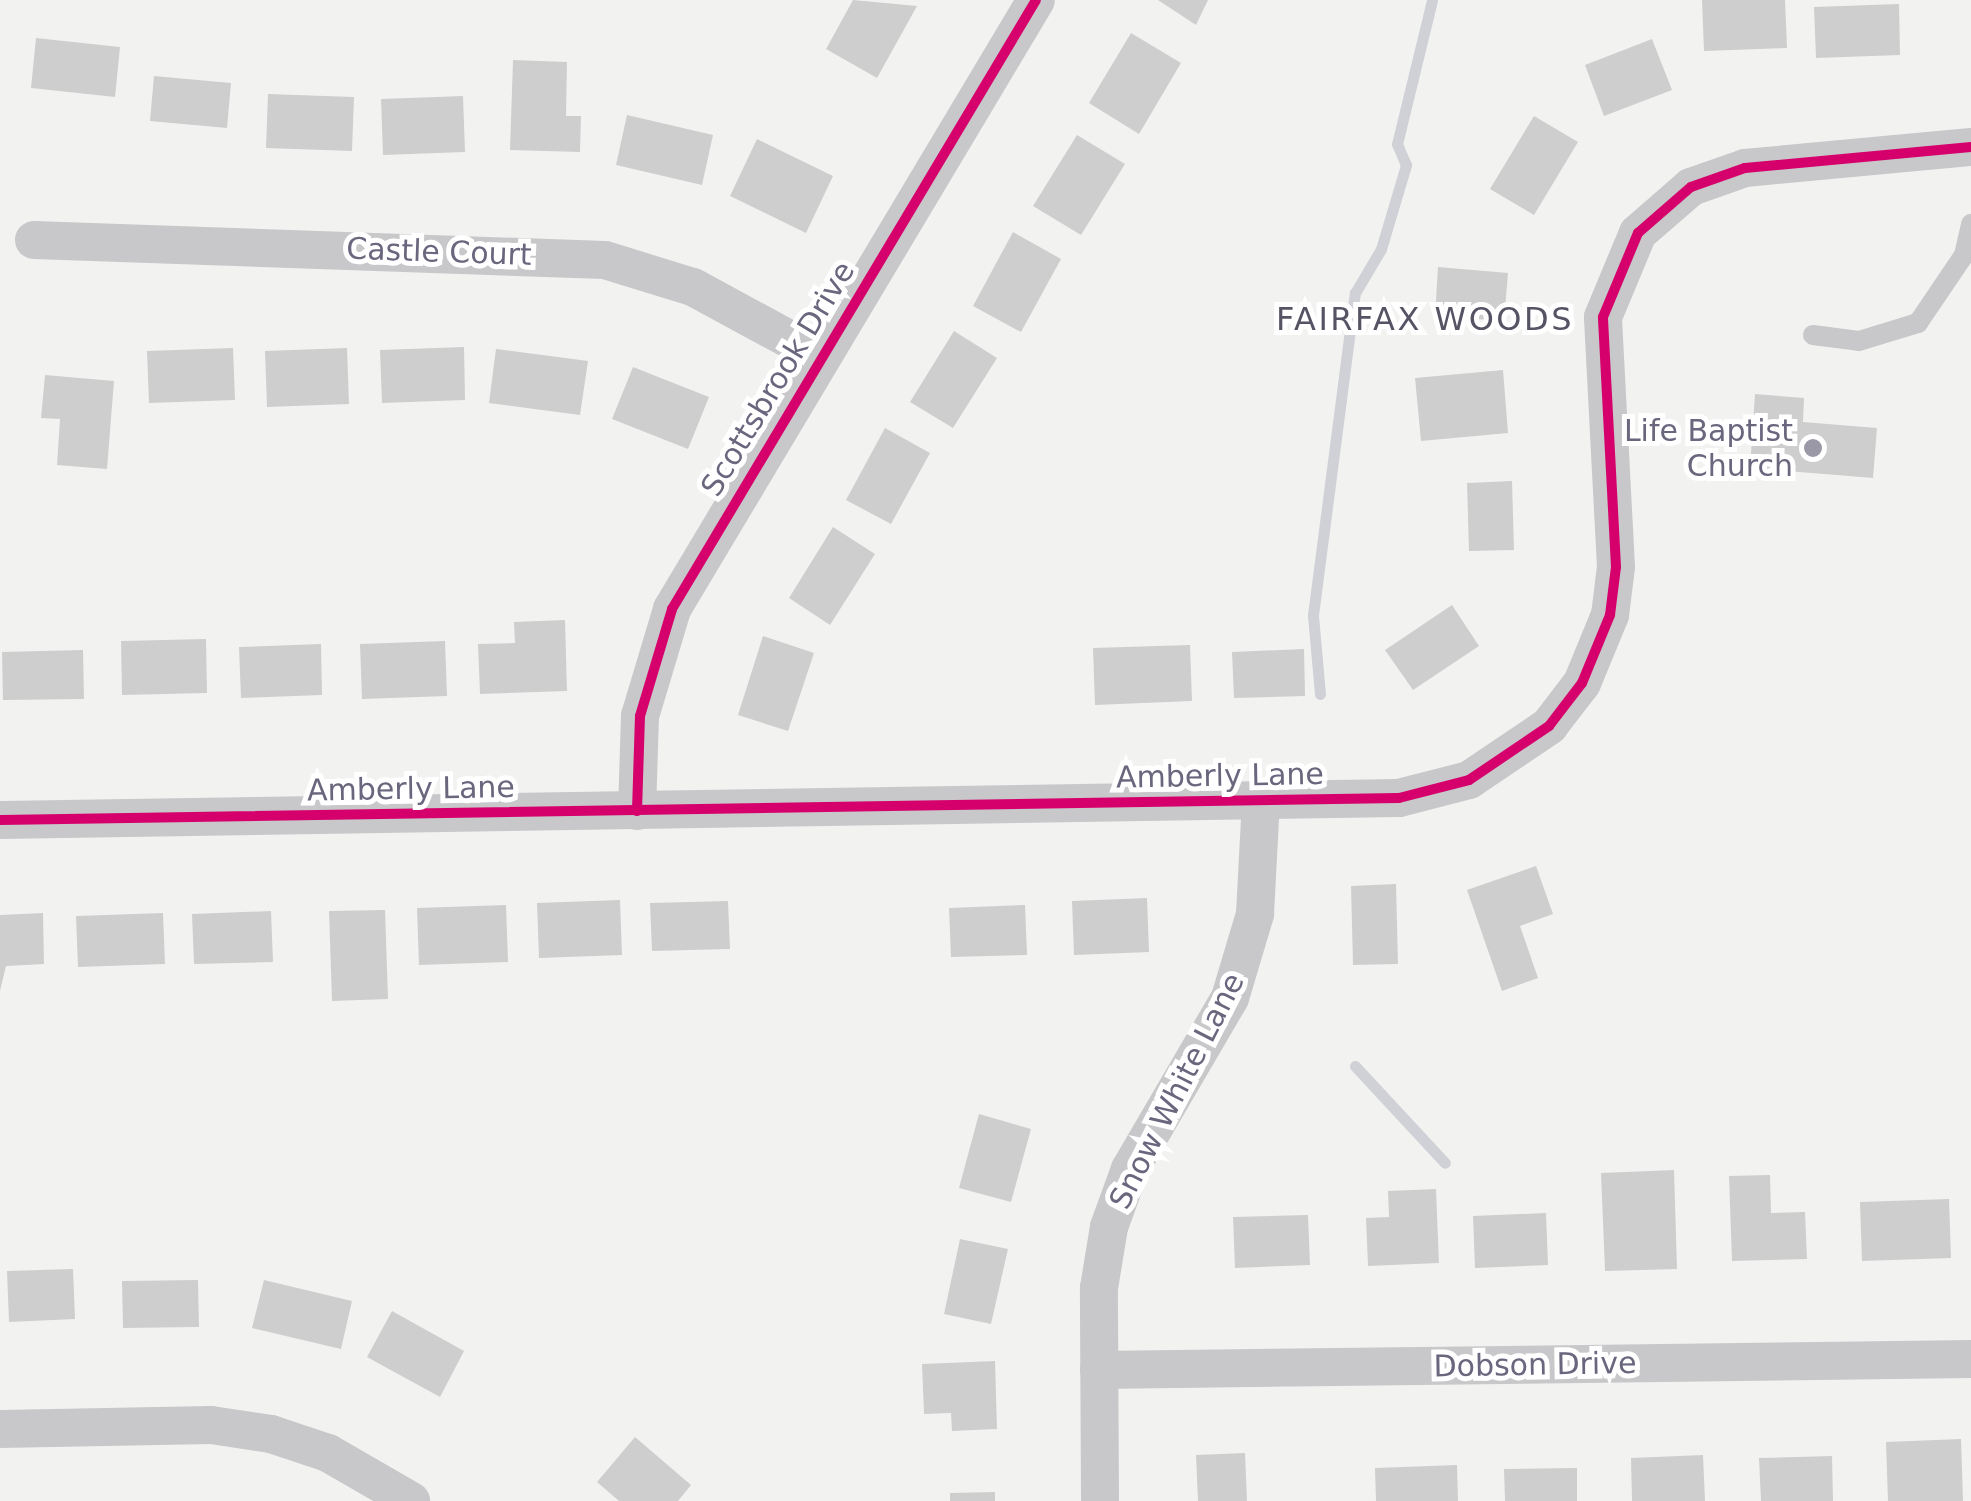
<!DOCTYPE html>
<style>
body{margin:0}
#map{position:relative;width:1971px;height:1501px;overflow:hidden;background:#f2f3f1;font-family:"DejaVu Sans",sans-serif}
div>[style]{position:absolute}
.stream>*{height:11px;margin:-5.5px;padding:0 5.5px;transform-origin:5.5px;border-radius:5.5px;background:#d0d0d7}
.building>*{inset:0;background:#cececf}
.lane>*{height:20px;margin:-10px;padding:0 10px;transform-origin:10px;border-radius:10px;background:#c8c7c9}
.street>*{height:38px;margin:-19px;padding:0 19px;transform-origin:19px;border-radius:19px;background:#c8c7c9}
.cycleway>*{height:10px;margin:-5px;padding:0 5px;transform-origin:5px;border-radius:5px;background:#d6006c}
.dots>*{width:28px;height:28px;translate:-50% -50%;box-sizing:border-box;border:5px solid #fff;border-radius:50%}
span{translate:-50% -50%;white-space:nowrap;text-align:center;line-height:1.15;-webkit-text-stroke:10px #fff;paint-order:stroke}
.street-label{font-size:30px;color:#6a667e}
.poi-label{font-size:30px;color:#6a667e}
.right{translate:-100% -50%;text-align:right}
.neighbourhood-label{font-size:32px;color:#565364;letter-spacing:2.5px}
</style>
<div id="map">
<div class="stream">
<i style="left:1320px;top:694px;width:79px;rotate:-95.1deg"></i>
<i style="left:1313px;top:615px;width:325px;rotate:-82.6deg"></i>
<i style="left:1355px;top:293px;width:51px;rotate:-59.4deg"></i>
<i style="left:1381px;top:249px;width:88px;rotate:-73.4deg"></i>
<i style="left:1406px;top:165px;width:23px;rotate:-113deg"></i>
<i style="left:1397px;top:144px;width:148px;rotate:-76.3deg"></i>
<i style="left:1355px;top:1066px;width:132px;rotate:47.1deg"></i>
</div>
<div class="building">
<i style="clip-path:polygon(853px 0,917px 6px,877px 78px,826px 49px)"></i>
<i style="clip-path:polygon(1158px 0,1208px 0,1196px 25px)"></i>
<i style="clip-path:polygon(1702px 0,1785px 0,1787px 48px,1704px 51px)"></i>
<i style="clip-path:polygon(1899px 4px,1900px 55px,1816px 58px,1814px 7px)"></i>
<i style="clip-path:polygon(1131px 33px,1181px 63px,1139px 134px,1089px 103px)"></i>
<i style="clip-path:polygon(36px 38px,120px 47px,115px 97px,31px 88px)"></i>
<i style="clip-path:polygon(1652px 39px,1672px 90px,1604px 116px,1585px 65px)"></i>
<i style="clip-path:polygon(513px 60px,567px 62px,566px 116px,581px 116px,580px 152px,510px 150px)"></i>
<i style="clip-path:polygon(154px 76px,231px 83px,227px 128px,150px 121px)"></i>
<i style="clip-path:polygon(268px 94px,354px 97px,352px 151px,266px 148px)"></i>
<i style="clip-path:polygon(463px 96px,465px 152px,383px 155px,381px 99px)"></i>
<i style="clip-path:polygon(627px 115px,713px 135px,702px 185px,616px 165px)"></i>
<i style="clip-path:polygon(1534px 116px,1578px 142px,1534px 215px,1490px 189px)"></i>
<i style="clip-path:polygon(1077px 135px,1125px 164px,1081px 235px,1033px 206px)"></i>
<i style="clip-path:polygon(757px 139px,833px 176px,806px 233px,730px 196px)"></i>
<i style="clip-path:polygon(1013px 232px,1061px 259px,1021px 332px,973px 306px)"></i>
<i style="clip-path:polygon(1438px 267px,1508px 273px,1504px 321px,1435px 316px)"></i>
<i style="clip-path:polygon(954px 331px,997px 358px,953px 428px,910px 402px)"></i>
<i style="clip-path:polygon(464px 347px,465px 400px,382px 403px,380px 350px)"></i>
<i style="clip-path:polygon(233px 348px,235px 400px,149px 403px,147px 351px)"></i>
<i style="clip-path:polygon(347px 348px,349px 404px,267px 407px,265px 351px)"></i>
<i style="clip-path:polygon(496px 349px,588px 361px,580px 415px,489px 403px)"></i>
<i style="clip-path:polygon(633px 367px,709px 397px,688px 449px,612px 419px)"></i>
<i style="clip-path:polygon(1503px 370px,1508px 433px,1421px 441px,1415px 378px)"></i>
<i style="clip-path:polygon(45px 375px,114px 381px,107px 469px,57px 465px,60px 419px,41px 418px)"></i>
<i style="clip-path:polygon(1755px 394px,1804px 398px,1803px 422px,1877px 428px,1873px 478px,1750px 468px)"></i>
<i style="clip-path:polygon(885px 428px,930px 453px,891px 524px,846px 500px)"></i>
<i style="clip-path:polygon(1512px 481px,1514px 550px,1469px 551px,1467px 483px)"></i>
<i style="clip-path:polygon(833px 527px,875px 554px,830px 625px,789px 598px)"></i>
<i style="clip-path:polygon(1452px 605px,1479px 646px,1413px 690px,1385px 650px)"></i>
<i style="clip-path:polygon(565px 620px,567px 691px,480px 694px,478px 644px,515px 643px,514px 622px)"></i>
<i style="clip-path:polygon(763px 636px,814px 653px,788px 731px,738px 715px)"></i>
<i style="clip-path:polygon(206px 639px,207px 693px,122px 695px,121px 641px)"></i>
<i style="clip-path:polygon(445px 641px,447px 696px,362px 699px,360px 644px)"></i>
<i style="clip-path:polygon(321px 644px,322px 695px,241px 698px,239px 647px)"></i>
<i style="clip-path:polygon(1190px 645px,1192px 701px,1095px 705px,1093px 648px)"></i>
<i style="clip-path:polygon(1304px 649px,1305px 696px,1234px 698px,1232px 652px)"></i>
<i style="clip-path:polygon(83px 650px,84px 699px,3px 700px,2px 652px)"></i>
<i style="clip-path:polygon(1536px 866px,1553px 914px,1520px 926px,1538px 978px,1502px 991px,1467px 890px)"></i>
<i style="clip-path:polygon(1396px 884px,1398px 964px,1353px 965px,1351px 886px)"></i>
<i style="clip-path:polygon(1147px 898px,1149px 952px,1074px 955px,1072px 901px)"></i>
<i style="clip-path:polygon(620px 900px,622px 955px,539px 958px,537px 903px)"></i>
<i style="clip-path:polygon(728px 901px,730px 949px,652px 951px,650px 903px)"></i>
<i style="clip-path:polygon(506px 905px,508px 962px,419px 965px,417px 908px)"></i>
<i style="clip-path:polygon(1025px 905px,1027px 955px,951px 957px,949px 908px)"></i>
<i style="clip-path:polygon(385px 910px,388px 999px,332px 1001px,329px 911px)"></i>
<i style="clip-path:polygon(271px 911px,273px 962px,194px 964px,192px 914px)"></i>
<i style="clip-path:polygon(43px 913px,44px 964px,6px 966px,0 991px,0 915px)"></i>
<i style="clip-path:polygon(163px 913px,165px 964px,78px 967px,76px 916px)"></i>
<i style="clip-path:polygon(979px 1114px,1031px 1129px,1011px 1202px,959px 1188px)"></i>
<i style="clip-path:polygon(1674px 1170px,1677px 1269px,1605px 1271px,1601px 1173px)"></i>
<i style="clip-path:polygon(1770px 1175px,1771px 1213px,1805px 1212px,1807px 1259px,1732px 1261px,1729px 1176px)"></i>
<i style="clip-path:polygon(1436px 1189px,1439px 1263px,1368px 1266px,1366px 1218px,1389px 1217px,1388px 1191px)"></i>
<i style="clip-path:polygon(1949px 1199px,1951px 1258px,1862px 1261px,1860px 1202px)"></i>
<i style="clip-path:polygon(1546px 1213px,1548px 1265px,1475px 1268px,1473px 1216px)"></i>
<i style="clip-path:polygon(1308px 1215px,1310px 1265px,1235px 1268px,1233px 1217px)"></i>
<i style="clip-path:polygon(960px 1239px,1008px 1249px,991px 1324px,944px 1314px)"></i>
<i style="clip-path:polygon(73px 1269px,75px 1319px,9px 1322px,7px 1271px)"></i>
<i style="clip-path:polygon(198px 1280px,199px 1327px,123px 1328px,122px 1281px)"></i>
<i style="clip-path:polygon(264px 1280px,352px 1301px,341px 1349px,252px 1328px)"></i>
<i style="clip-path:polygon(392px 1311px,464px 1351px,440px 1397px,367px 1357px)"></i>
<i style="clip-path:polygon(995px 1361px,997px 1429px,952px 1431px,951px 1413px,924px 1414px,922px 1364px)"></i>
<i style="clip-path:polygon(635px 1437px,691px 1485px,678px 1501px,619px 1501px,597px 1482px)"></i>
<i style="clip-path:polygon(1961px 1439px,1963px 1501px,1888px 1501px,1886px 1442px)"></i>
<i style="clip-path:polygon(1245px 1453px,1247px 1501px,1198px 1501px,1196px 1455px)"></i>
<i style="clip-path:polygon(1703px 1455px,1705px 1501px,1632px 1501px,1631px 1458px)"></i>
<i style="clip-path:polygon(1832px 1456px,1833px 1501px,1761px 1501px,1759px 1458px)"></i>
<i style="clip-path:polygon(1457px 1465px,1458px 1501px,1376px 1501px,1375px 1468px)"></i>
<i style="clip-path:polygon(1577px 1468px,1577px 1501px,1505px 1501px,1504px 1469px)"></i>
<i style="clip-path:polygon(995px 1492px,995px 1501px,950px 1501px,950px 1493px)"></i>
</div>
<div class="lane">
<i style="left:1813px;top:335px;width:46px;rotate:7.4deg"></i>
<i style="left:1859px;top:341px;width:62px;rotate:-17deg"></i>
<i style="left:1918px;top:323px;width:82px;rotate:-55.9deg"></i>
<i style="left:1964px;top:255px;width:32px;rotate:-77deg"></i>
</div>
<div class="street">
<i style="left:34px;top:240px;width:571px;rotate:2.01deg"></i>
<i style="left:605px;top:260px;width:92px;rotate:17.1deg"></i>
<i style="left:693px;top:287px;width:147px;rotate:28.5deg"></i>
<i style="left:637px;top:811px;width:95px;rotate:-88.2deg"></i>
<i style="left:640px;top:716px;width:112px;rotate:-73.3deg"></i>
<i style="left:672px;top:609px;width:709px;rotate:-59.13deg"></i>
<i style="left:0;top:820px;width:1399px;rotate:-0.9deg"></i>
<i style="left:1399px;top:798px;width:72px;rotate:-14.4deg"></i>
<i style="left:1469px;top:780px;width:97px;rotate:-34deg"></i>
<i style="left:1549px;top:726px;width:54px;rotate:-52.5deg"></i>
<i style="left:1582px;top:683px;width:74px;rotate:-67.6deg"></i>
<i style="left:1610px;top:615px;width:48px;rotate:-82.9deg"></i>
<i style="left:1616px;top:567px;width:250px;rotate:-93deg"></i>
<i style="left:1603px;top:317px;width:91px;rotate:-67.4deg"></i>
<i style="left:1638px;top:233px;width:70px;rotate:-41deg"></i>
<i style="left:1691px;top:187px;width:57px;rotate:-19.4deg"></i>
<i style="left:1745px;top:168px;width:227px;rotate:-5.3deg"></i>
<i style="left:1099px;top:1370px;width:872px;rotate:-0.72deg"></i>
<i style="left:0;top:1429px;width:211px;rotate:-1.1deg"></i>
<i style="left:211px;top:1425px;width:61px;rotate:8.5deg"></i>
<i style="left:271px;top:1434px;width:60px;rotate:18.4deg"></i>
<i style="left:328px;top:1453px;width:96px;rotate:30deg"></i>
<i style="left:1100px;top:1501px;width:213px;rotate:-90.3deg"></i>
<i style="left:1099px;top:1288px;width:62px;rotate:-80.7deg"></i>
<i style="left:1109px;top:1227px;width:62px;rotate:-70.1deg"></i>
<i style="left:1130px;top:1169px;width:198px;rotate:-59.7deg"></i>
<i style="left:1230px;top:998px;width:88px;rotate:-73.4deg"></i>
<i style="left:1255px;top:914px;width:113px;rotate:-87deg"></i>
</div>
<div class="cycleway">
<i style="left:637px;top:811px;width:95px;rotate:-88.2deg"></i>
<i style="left:640px;top:716px;width:112px;rotate:-73.3deg"></i>
<i style="left:672px;top:609px;width:709px;rotate:-59.13deg"></i>
<i style="left:0;top:820px;width:1399px;rotate:-0.9deg"></i>
<i style="left:1399px;top:798px;width:72px;rotate:-14.4deg"></i>
<i style="left:1469px;top:780px;width:97px;rotate:-34deg"></i>
<i style="left:1549px;top:726px;width:54px;rotate:-52.5deg"></i>
<i style="left:1582px;top:683px;width:74px;rotate:-67.6deg"></i>
<i style="left:1610px;top:615px;width:48px;rotate:-82.9deg"></i>
<i style="left:1616px;top:567px;width:250px;rotate:-93deg"></i>
<i style="left:1603px;top:317px;width:91px;rotate:-67.4deg"></i>
<i style="left:1638px;top:233px;width:70px;rotate:-41deg"></i>
<i style="left:1691px;top:187px;width:57px;rotate:-19.4deg"></i>
<i style="left:1745px;top:168px;width:227px;rotate:-5.3deg"></i>
</div>
<div class="dots">
<i style="left:1813px;top:448px;background:#9a97a6"></i>
</div>
<div class="street-label">
<span style="left:439px;top:252px;rotate:2deg">Castle Court</span>
<span style="left:778px;top:379px;rotate:-59deg">Scottsbrook Drive</span>
<span style="left:1220px;top:776px;rotate:-1deg">Amberly Lane</span>
<span style="left:411px;top:789px;rotate:-1deg">Amberly Lane</span>
<span style="left:1177px;top:1091px;rotate:-63deg">Snow White Lane</span>
<span style="left:1535px;top:1365px;rotate:-1deg">Dobson Drive</span>
</div>
<div class="poi-label">
<span class="right" style="left:1793px;top:448px">Life Baptist<br>Church</span>
</div>
<div class="neighbourhood-label">
<span style="left:1425px;top:319px">FAIRFAX WOODS</span>
</div>
</div>
